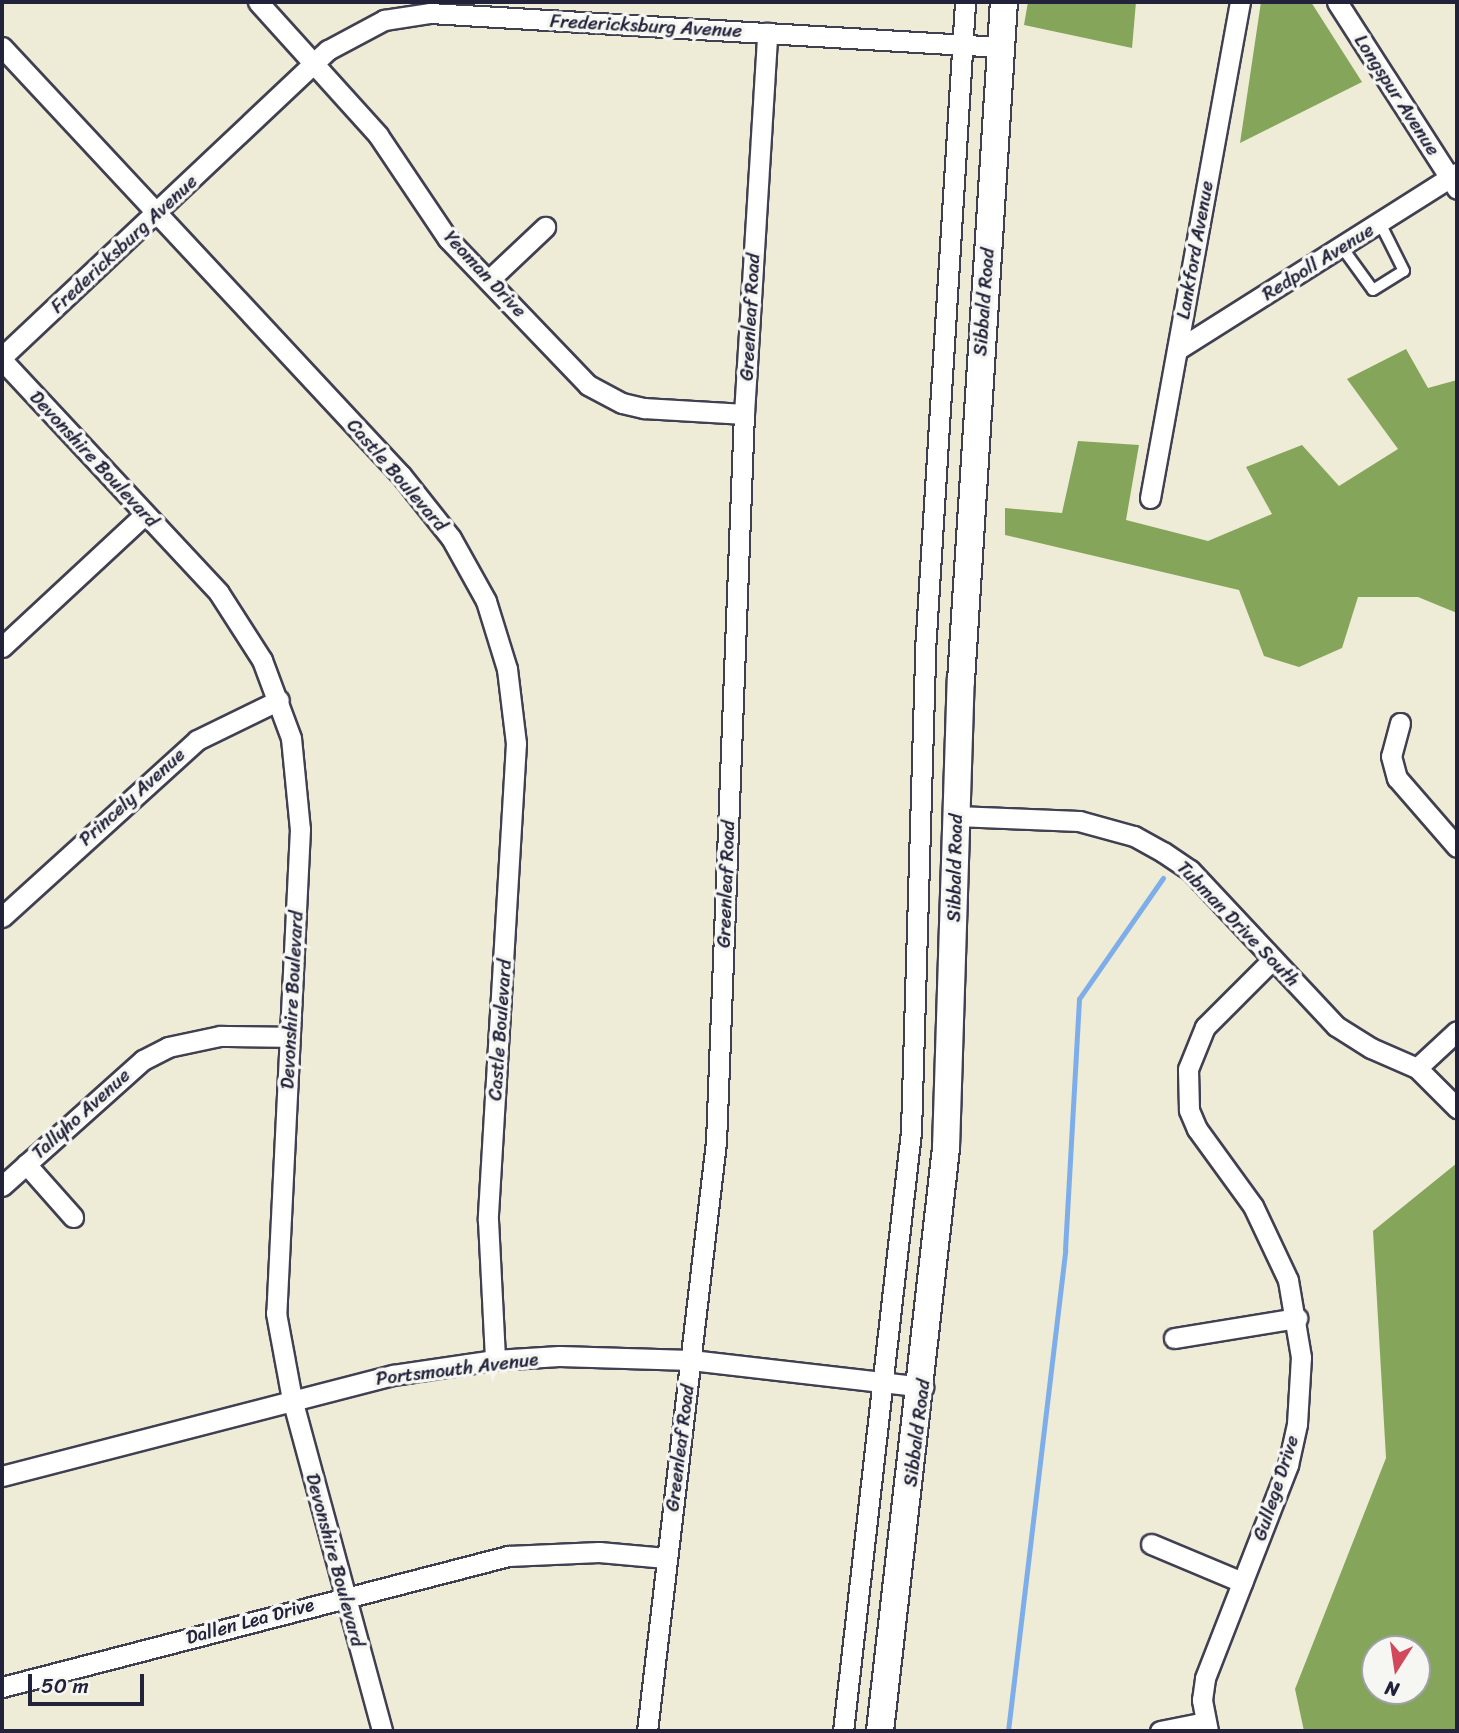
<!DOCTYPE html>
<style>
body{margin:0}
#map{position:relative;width:1459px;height:1733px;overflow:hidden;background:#eeebd7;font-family:Sriracha,sans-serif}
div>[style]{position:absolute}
.forest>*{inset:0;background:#85a55a}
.stream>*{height:4.5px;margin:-2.25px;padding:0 2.25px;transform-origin:2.25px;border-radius:2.25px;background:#7eaee9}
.roads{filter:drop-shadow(2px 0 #414052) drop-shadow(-2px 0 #414052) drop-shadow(0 2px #414052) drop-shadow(0 -2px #414052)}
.lane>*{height:10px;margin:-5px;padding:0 5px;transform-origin:5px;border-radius:5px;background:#fff}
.street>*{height:19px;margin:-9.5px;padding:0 9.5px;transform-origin:9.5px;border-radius:9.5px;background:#fff}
.secondary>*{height:26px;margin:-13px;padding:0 13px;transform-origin:13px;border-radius:13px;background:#fff}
span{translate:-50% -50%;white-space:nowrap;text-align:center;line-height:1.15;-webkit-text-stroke:7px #f6f6f2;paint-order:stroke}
.street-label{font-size:19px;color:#22223b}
.frame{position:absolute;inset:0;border:4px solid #22223b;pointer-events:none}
.north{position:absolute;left:1361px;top:1635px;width:70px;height:70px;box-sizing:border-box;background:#f6f6f2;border:2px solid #a1a1a9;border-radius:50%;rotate:192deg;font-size:19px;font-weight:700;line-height:28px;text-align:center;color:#22223b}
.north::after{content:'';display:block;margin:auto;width:24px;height:32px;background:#d1495b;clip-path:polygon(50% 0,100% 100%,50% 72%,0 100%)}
.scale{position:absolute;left:28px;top:1674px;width:116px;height:32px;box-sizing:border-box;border:4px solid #22223b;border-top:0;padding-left:9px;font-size:21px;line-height:24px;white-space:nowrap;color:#22223b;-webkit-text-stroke:5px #f6f6f2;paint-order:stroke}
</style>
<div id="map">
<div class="forest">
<i style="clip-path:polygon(1028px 2px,1136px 2px,1132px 48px,1024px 25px)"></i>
<i style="clip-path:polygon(1261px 2px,1311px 2px,1362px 82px,1240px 143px)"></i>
<i style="clip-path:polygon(1406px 349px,1428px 388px,1457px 380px,1457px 613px,1418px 597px,1358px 597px,1342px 648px,1299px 667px,1264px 656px,1239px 590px,1005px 535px,1005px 508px,1062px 513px,1078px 441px,1139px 445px,1126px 520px,1208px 541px,1272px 514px,1246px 467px,1302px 445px,1339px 486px,1398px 449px,1347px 379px)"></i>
<i style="clip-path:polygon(evenodd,1457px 1163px,1457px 1731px,1304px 1731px,1295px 1689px,1386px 1458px,1373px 1231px,1457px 1163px,1375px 1649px,1417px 1649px,1417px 1691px,1375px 1691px,1375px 1649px)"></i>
</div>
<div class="stream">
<i style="left:1008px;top:1731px;width:484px;rotate:-83.2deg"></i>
<i style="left:1065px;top:1250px;width:251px;rotate:-86.8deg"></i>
<i style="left:1079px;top:999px;width:147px;rotate:-55.2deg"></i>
</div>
<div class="roads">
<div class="lane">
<i style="left:1341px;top:246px;width:54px;rotate:54deg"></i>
<i style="left:1373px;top:290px;width:36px;rotate:-32deg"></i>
<i style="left:1404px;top:271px;width:54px;rotate:-116.6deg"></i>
</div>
<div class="street">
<i style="left:258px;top:2px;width:179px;rotate:47.9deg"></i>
<i style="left:378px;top:135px;width:125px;rotate:56.1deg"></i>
<i style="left:448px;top:239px;width:202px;rotate:46.2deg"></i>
<i style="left:588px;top:385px;width:38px;rotate:28deg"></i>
<i style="left:622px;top:403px;width:23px;rotate:13deg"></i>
<i style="left:644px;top:408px;width:100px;rotate:3.4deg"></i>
<i style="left:1337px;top:2px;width:222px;rotate:57.3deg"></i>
<i style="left:2px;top:47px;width:585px;rotate:47.01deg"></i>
<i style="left:401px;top:475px;width:80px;rotate:51.6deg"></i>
<i style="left:451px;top:538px;width:72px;rotate:60.9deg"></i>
<i style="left:486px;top:601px;width:71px;rotate:72.8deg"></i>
<i style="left:507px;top:669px;width:75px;rotate:83.1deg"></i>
<i style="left:516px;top:743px;width:478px;rotate:93.4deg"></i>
<i style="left:488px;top:1220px;width:140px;rotate:87.1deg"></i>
<i style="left:490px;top:279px;width:76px;rotate:-43.4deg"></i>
<i style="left:1177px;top:350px;width:331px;rotate:-32.3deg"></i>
<i style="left:2px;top:357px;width:448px;rotate:-43.3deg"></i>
<i style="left:328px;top:50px;width:64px;rotate:-28.2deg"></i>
<i style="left:384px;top:20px;width:47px;rotate:-8.7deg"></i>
<i style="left:430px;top:13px;width:572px;rotate:3.41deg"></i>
<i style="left:2px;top:360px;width:318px;rotate:47deg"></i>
<i style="left:219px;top:593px;width:80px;rotate:57.3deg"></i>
<i style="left:262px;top:660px;width:83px;rotate:69.6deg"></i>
<i style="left:291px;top:738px;width:91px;rotate:84.4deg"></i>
<i style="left:300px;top:829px;width:485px;rotate:92.8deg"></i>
<i style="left:276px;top:1313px;width:87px;rotate:79.5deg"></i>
<i style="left:292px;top:1399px;width:344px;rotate:74.8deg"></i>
<i style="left:1150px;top:498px;width:504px;rotate:-79.72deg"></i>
<i style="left:2px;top:647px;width:195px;rotate:-42.9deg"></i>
<i style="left:1400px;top:723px;width:34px;rotate:105deg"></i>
<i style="left:1391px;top:756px;width:23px;rotate:75deg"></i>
<i style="left:1397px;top:778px;width:91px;rotate:49deg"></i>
<i style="left:956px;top:816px;width:123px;rotate:2.3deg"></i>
<i style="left:1079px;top:821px;width:57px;rotate:15.3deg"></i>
<i style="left:1134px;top:836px;width:33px;rotate:29deg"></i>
<i style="left:1163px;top:852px;width:32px;rotate:34deg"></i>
<i style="left:1190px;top:870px;width:214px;rotate:46.9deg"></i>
<i style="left:1336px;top:1026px;width:41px;rotate:32.2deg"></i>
<i style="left:1371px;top:1048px;width:50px;rotate:23.5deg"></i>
<i style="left:1417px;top:1068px;width:57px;rotate:45deg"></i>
<i style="left:2px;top:917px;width:263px;rotate:-42.2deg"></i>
<i style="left:197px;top:740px;width:91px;rotate:-26deg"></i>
<i style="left:1417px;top:1068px;width:54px;rotate:-42.8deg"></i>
<i style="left:26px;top:1164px;width:71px;rotate:48.4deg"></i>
<i style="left:2px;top:1186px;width:189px;rotate:-41.8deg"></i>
<i style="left:143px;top:1060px;width:28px;rotate:-27deg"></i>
<i style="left:168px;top:1047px;width:53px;rotate:-11.9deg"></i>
<i style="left:220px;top:1036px;width:69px;rotate:0.8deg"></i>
<i style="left:1174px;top:1338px;width:125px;rotate:-9.2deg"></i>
<i style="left:2px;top:1476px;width:404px;rotate:-14.5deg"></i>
<i style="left:393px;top:1375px;width:103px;rotate:-8.4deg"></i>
<i style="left:495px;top:1360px;width:64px;rotate:-3.6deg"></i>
<i style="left:559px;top:1356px;width:132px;rotate:1.7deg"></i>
<i style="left:691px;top:1360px;width:234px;rotate:6.6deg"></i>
<i style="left:1151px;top:1544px;width:99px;rotate:22.7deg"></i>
<i style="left:2px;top:1687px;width:523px;rotate:-14.51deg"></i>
<i style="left:508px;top:1556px;width:91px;rotate:-2.5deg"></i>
<i style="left:599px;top:1552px;width:67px;rotate:5.1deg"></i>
<i style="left:647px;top:1731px;width:593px;rotate:-83.32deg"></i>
<i style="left:716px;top:1142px;width:729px;rotate:-87.8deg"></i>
<i style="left:744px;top:414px;width:382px;rotate:-86.5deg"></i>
<i style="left:843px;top:1731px;width:604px;rotate:-83.53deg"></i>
<i style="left:911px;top:1131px;width:496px;rotate:-88.3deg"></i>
<i style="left:926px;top:635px;width:634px;rotate:-86.47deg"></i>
<i style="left:1160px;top:1731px;width:46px;rotate:-11.3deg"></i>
<i style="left:1208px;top:1731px;width:32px;rotate:-101deg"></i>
<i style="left:1202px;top:1700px;width:22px;rotate:-82deg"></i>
<i style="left:1205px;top:1678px;width:229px;rotate:-68.7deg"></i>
<i style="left:1288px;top:1465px;width:42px;rotate:-77.6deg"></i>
<i style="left:1297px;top:1424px;width:67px;rotate:-86.6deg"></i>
<i style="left:1301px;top:1357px;width:78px;rotate:-99.6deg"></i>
<i style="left:1288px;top:1280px;width:82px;rotate:-115.3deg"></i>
<i style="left:1253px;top:1206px;width:95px;rotate:-126deg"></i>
<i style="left:1197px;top:1129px;width:21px;rotate:-113deg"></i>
<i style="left:1189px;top:1110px;width:41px;rotate:-91.4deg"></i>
<i style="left:1188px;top:1069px;width:45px;rotate:-68deg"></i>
<i style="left:1205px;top:1027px;width:96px;rotate:-45deg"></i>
</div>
<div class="secondary">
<i style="left:880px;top:1731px;width:587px;rotate:-83.54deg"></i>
<i style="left:946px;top:1148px;width:467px;rotate:-88.2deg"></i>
<i style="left:961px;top:681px;width:680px;rotate:-86.38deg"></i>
</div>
</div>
<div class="street-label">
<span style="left:646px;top:26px;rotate:3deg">Fredericksburg Avenue</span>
<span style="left:1397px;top:95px;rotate:57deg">Longspur Avenue</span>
<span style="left:124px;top:244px;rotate:-43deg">Fredericksburg Avenue</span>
<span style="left:1195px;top:250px;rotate:-80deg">Lankford Avenue</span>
<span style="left:1318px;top:262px;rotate:-32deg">Redpoll Avenue</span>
<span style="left:485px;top:274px;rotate:47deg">Yeoman Drive</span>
<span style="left:984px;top:302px;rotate:-86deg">Sibbald Road</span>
<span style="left:750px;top:317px;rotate:-87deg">Greenleaf Road</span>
<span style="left:94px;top:459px;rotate:47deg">Devonshire Boulevard</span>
<span style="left:397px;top:475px;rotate:49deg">Castle Boulevard</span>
<span style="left:132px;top:797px;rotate:-42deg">Princely Avenue</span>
<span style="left:955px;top:868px;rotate:-89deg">Sibbald Road</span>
<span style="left:726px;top:884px;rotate:-88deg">Greenleaf Road</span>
<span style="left:1238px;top:924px;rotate:46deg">Tubman Drive South</span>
<span style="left:292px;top:1000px;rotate:-87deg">Devonshire Boulevard</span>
<span style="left:500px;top:1030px;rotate:-86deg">Castle Boulevard</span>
<span style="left:81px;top:1114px;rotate:-42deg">Tallyho Avenue</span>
<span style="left:457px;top:1369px;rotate:-7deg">Portsmouth Avenue</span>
<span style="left:917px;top:1433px;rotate:-83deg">Sibbald Road</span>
<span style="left:680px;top:1448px;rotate:-83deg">Greenleaf Road</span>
<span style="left:1276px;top:1488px;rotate:-72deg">Gullege Drive</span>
<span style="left:335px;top:1560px;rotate:75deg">Devonshire Boulevard</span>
<span style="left:250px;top:1621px;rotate:-15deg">Dallen Lea Drive</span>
</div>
<div class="frame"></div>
<div class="north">N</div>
<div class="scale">50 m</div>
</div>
